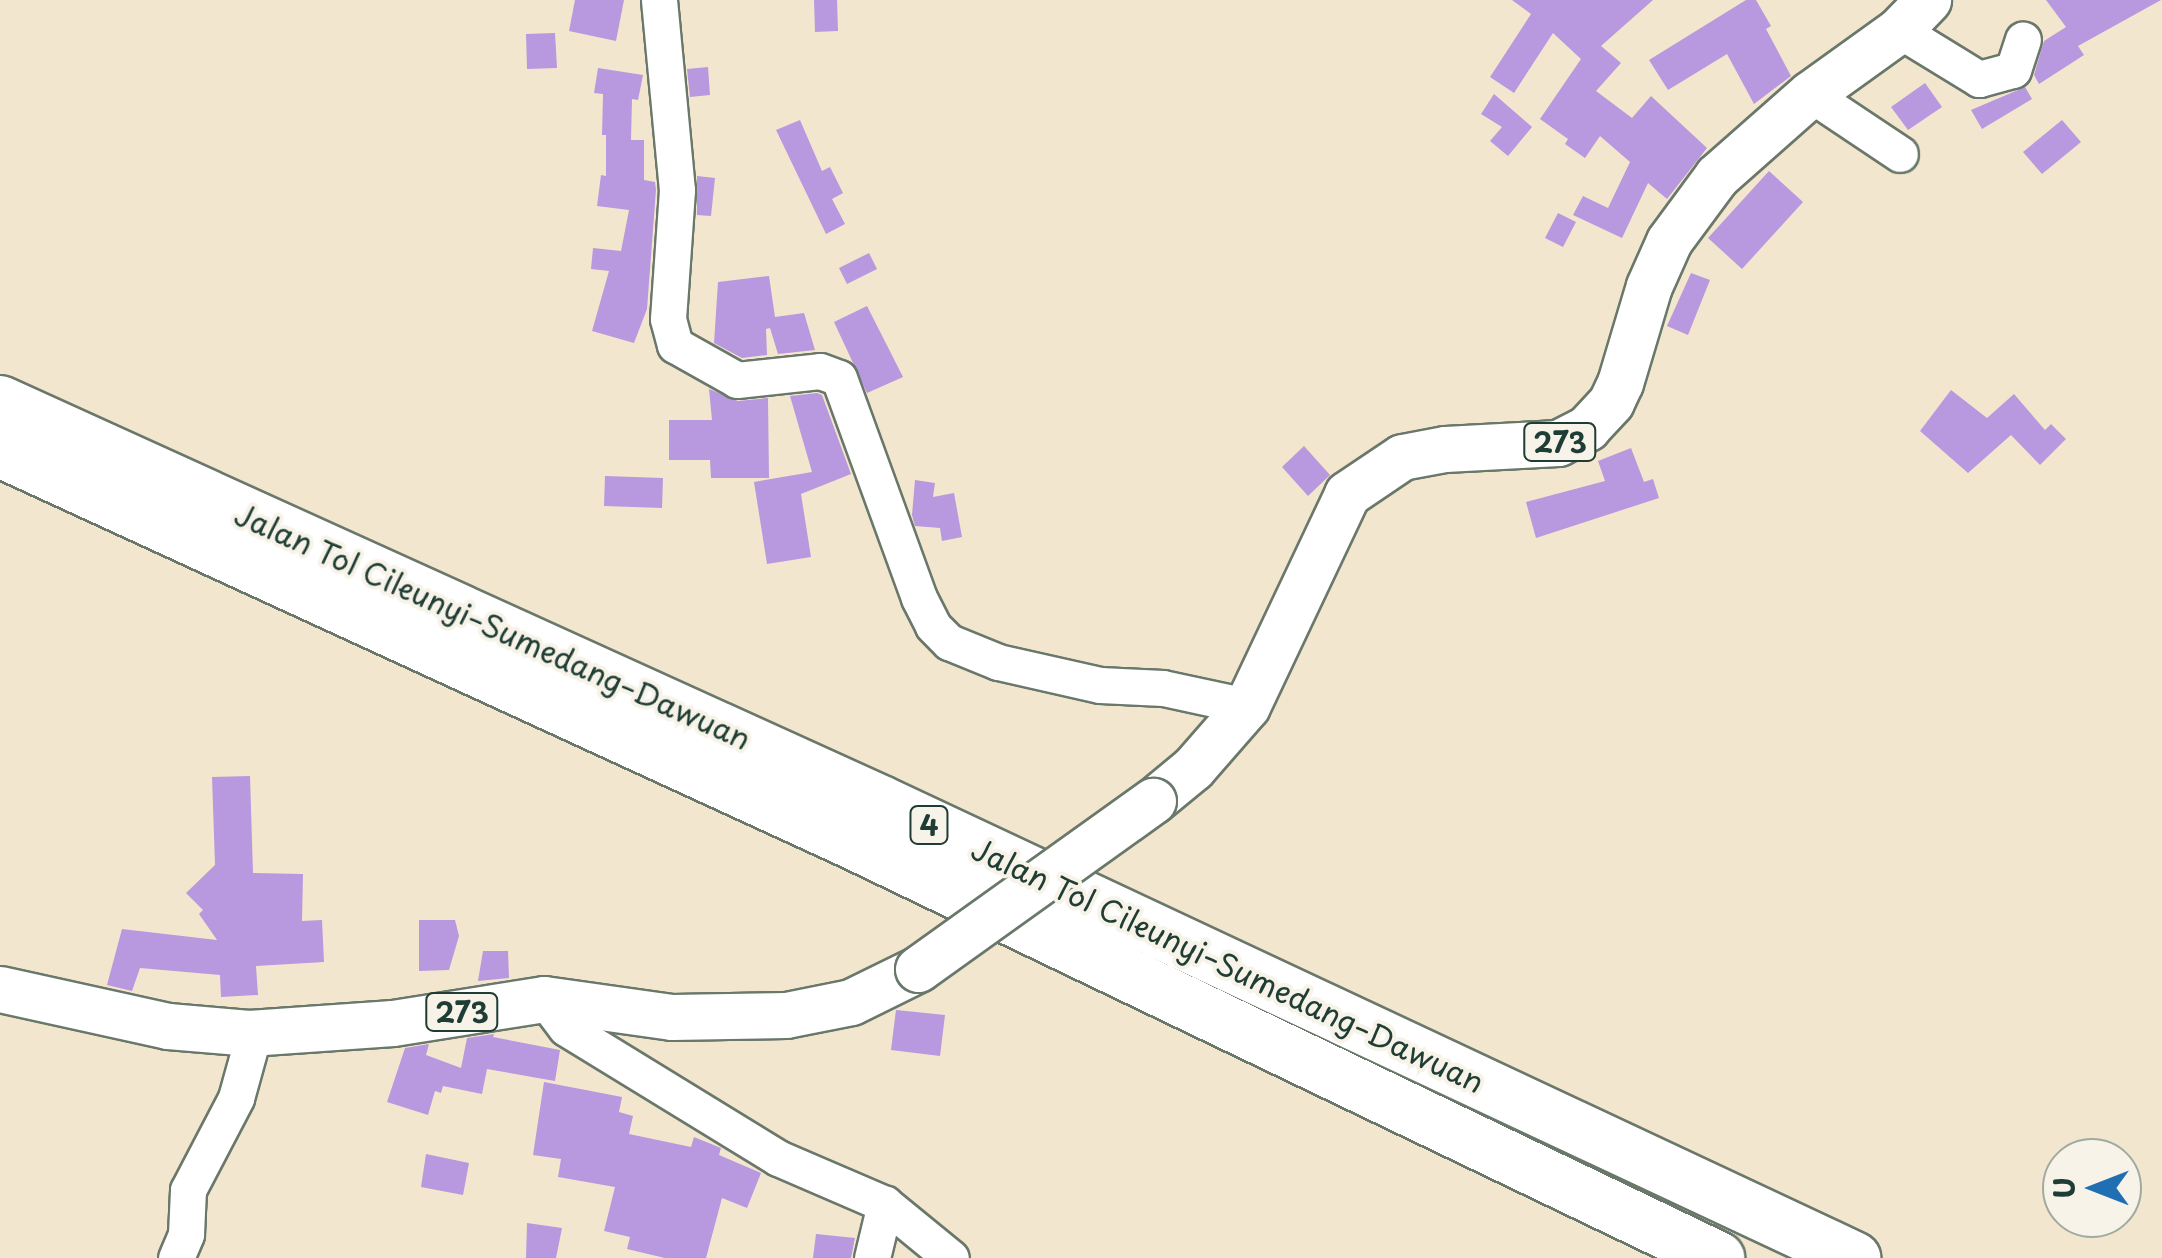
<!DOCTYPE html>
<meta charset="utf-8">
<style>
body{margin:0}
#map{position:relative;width:2162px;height:1258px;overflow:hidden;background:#f3e6ce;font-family:"Playpen Sans",sans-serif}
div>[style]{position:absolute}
.building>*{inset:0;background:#b898de}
.roads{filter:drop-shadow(2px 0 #69786a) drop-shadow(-2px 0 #69786a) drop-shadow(0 2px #69786a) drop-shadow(0 -2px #69786a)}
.minor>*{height:35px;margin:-17.5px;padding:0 17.5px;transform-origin:17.5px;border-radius:17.5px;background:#fff}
.major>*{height:45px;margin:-22.5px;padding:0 22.5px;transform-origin:22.5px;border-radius:22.5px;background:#fff}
.highway>*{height:52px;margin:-26px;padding:0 26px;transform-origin:26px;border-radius:26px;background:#fff}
.bridges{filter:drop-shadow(2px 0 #69786a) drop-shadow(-2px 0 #69786a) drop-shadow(0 2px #69786a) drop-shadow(0 -2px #69786a)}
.major-bridge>*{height:45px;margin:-22.5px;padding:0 22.5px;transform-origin:22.5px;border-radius:22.5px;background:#fff}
span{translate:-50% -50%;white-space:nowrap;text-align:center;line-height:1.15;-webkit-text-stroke:8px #f7f3e8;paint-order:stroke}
.shield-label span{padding:2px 8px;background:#f7f3e8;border:2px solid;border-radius:8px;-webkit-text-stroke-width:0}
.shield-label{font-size:28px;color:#1f3d34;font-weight:700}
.street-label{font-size:30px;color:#1f3d34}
.north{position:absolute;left:2042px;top:1138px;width:100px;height:100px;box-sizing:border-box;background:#f7f3e8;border:2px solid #a1aaa0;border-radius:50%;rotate:270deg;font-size:28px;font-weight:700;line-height:40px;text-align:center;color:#1f3d34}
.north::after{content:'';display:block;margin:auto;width:35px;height:45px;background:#1f6fb2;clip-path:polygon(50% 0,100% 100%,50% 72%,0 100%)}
</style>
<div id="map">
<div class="building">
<i style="clip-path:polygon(575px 0,624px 0,616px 41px,569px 31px)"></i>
<i style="clip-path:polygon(814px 0,837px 0,838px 31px,815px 32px)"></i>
<i style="clip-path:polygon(1512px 0,1653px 0,1601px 46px,1621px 63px,1596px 91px,1632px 118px,1651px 96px,1707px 148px,1667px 199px,1648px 183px,1622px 238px,1573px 215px,1583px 196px,1608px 208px,1630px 162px,1600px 136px,1585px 158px,1565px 144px,1568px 139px,1540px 119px,1581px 59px,1553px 33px,1514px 93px,1490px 77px,1531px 14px)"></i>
<i style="clip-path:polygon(1746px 0,1756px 0,1771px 26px,1766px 29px,1791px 76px,1754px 104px,1727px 54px,1668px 90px,1649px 60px)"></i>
<i style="clip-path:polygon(2046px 0,2161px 0,2078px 46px,2084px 55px,2039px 84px,2034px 75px,2044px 41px,2066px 27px)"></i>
<i style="clip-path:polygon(555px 33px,557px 68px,527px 69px,526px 34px)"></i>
<i style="clip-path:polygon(708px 67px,710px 95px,690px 97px,687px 69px)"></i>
<i style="clip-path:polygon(598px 68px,643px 75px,638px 100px,632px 99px,631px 140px,644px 140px,644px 180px,655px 182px,656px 190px,647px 309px,634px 343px,592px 331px,609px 271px,591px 269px,593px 248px,621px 251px,629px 210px,597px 206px,601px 175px,606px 176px,606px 135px,602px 135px,603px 94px,594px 93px)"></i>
<i style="clip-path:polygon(1925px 83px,1942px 107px,1908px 130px,1891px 107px)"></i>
<i style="clip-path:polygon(2025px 87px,2032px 99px,1982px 129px,1971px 110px)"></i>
<i style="clip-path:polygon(1494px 94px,1532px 127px,1508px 156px,1490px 141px,1502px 127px,1481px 114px)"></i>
<i style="clip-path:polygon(800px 120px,822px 171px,830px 167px,843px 193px,832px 199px,845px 224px,826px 234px,776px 130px)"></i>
<i style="clip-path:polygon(2062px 120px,2081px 142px,2042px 174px,2023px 152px)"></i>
<i style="clip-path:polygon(1769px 171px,1803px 202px,1742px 269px,1708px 238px)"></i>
<i style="clip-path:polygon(697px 176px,715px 178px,711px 216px,697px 215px)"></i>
<i style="clip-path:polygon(1558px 213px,1576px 222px,1563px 247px,1545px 238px)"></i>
<i style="clip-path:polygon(869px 253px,877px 269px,847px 284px,839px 268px)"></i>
<i style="clip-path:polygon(1691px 273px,1710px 280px,1688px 335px,1667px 326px)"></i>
<i style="clip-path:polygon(769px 276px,775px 317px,804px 313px,815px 350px,778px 354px,770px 328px,766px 329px,767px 355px,742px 358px,714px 343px,718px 282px)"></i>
<i style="clip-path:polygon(867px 306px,903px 377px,867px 393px,834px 322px)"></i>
<i style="clip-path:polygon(709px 389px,738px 401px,768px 398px,769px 478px,711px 478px,710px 460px,669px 460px,669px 420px,712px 420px)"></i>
<i style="clip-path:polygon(1951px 390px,1987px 418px,2014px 394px,2045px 430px,2051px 424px,2066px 439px,2040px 465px,2011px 435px,1968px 473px,1920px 431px)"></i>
<i style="clip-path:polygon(817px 393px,822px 395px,851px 474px,801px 494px,811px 557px,767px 564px,754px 482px,812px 472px,790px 396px)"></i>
<i style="clip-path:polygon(1304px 446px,1330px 475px,1308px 496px,1282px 467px)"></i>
<i style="clip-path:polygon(1631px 448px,1644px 482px,1653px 479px,1659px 498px,1536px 538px,1526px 502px,1605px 481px,1598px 461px)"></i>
<i style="clip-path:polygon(605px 476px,663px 478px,662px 508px,604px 506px)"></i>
<i style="clip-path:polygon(915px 480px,935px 483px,933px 497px,954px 493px,962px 537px,942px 541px,940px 528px,915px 526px,912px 515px)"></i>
<i style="clip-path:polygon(250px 776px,253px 873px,303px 874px,302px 921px,322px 920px,324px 962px,256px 966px,258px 995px,221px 997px,220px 975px,140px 968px,132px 991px,107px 985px,122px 929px,217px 940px,199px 914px,203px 910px,186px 893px,215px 865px,212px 777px)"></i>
<i style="clip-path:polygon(419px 920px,455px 920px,459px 936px,449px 970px,419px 971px)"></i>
<i style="clip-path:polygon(483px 951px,508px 951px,509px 978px,478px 981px)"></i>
<i style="clip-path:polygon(896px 1010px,945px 1015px,940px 1056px,891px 1050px)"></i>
<i style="clip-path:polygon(494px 1034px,493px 1037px,560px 1050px,555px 1081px,487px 1069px,482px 1094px,443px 1086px,441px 1093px,435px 1091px,428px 1115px,387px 1102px,405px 1048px,429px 1044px,426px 1055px,461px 1068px,467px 1038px)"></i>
<i style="clip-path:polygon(544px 1082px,622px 1097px,619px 1112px,633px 1116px,629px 1134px,691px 1147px,694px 1137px,721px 1148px,719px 1155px,761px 1173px,747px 1208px,722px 1198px,706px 1258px,665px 1258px,627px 1249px,630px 1237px,604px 1231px,615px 1187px,558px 1177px,561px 1159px,533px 1155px)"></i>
<i style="clip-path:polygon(426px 1154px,469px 1163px,463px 1195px,421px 1187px)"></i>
<i style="clip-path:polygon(527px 1223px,562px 1228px,556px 1258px,526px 1258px)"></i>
<i style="clip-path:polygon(816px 1234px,855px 1238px,851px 1258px,813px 1258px)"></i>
</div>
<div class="roads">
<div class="minor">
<i style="left:659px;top:0;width:191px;rotate:84.6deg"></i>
<i style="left:677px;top:190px;width:129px;rotate:94deg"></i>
<i style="left:668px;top:319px;width:27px;rotate:75deg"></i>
<i style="left:675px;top:345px;width:71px;rotate:29.4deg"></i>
<i style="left:737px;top:380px;width:83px;rotate:-6.2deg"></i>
<i style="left:820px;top:371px;width:20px;rotate:20deg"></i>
<i style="left:839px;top:378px;width:234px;rotate:70deg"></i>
<i style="left:919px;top:598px;width:31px;rotate:63deg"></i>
<i style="left:933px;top:626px;width:23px;rotate:45deg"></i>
<i style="left:949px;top:642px;width:53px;rotate:22.2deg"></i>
<i style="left:998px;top:662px;width:105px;rotate:12.7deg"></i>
<i style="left:1100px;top:685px;width:63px;rotate:2.7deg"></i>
<i style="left:1163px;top:688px;width:86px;rotate:12.1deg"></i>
<i style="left:1899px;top:30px;width:94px;rotate:31.5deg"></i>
<i style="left:1979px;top:79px;width:35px;rotate:-15deg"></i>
<i style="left:2013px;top:70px;width:32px;rotate:-72deg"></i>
<i style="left:1810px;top:94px;width:108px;rotate:33.7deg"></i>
<i style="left:544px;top:999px;width:36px;rotate:53deg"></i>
<i style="left:566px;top:1028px;width:249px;rotate:31.5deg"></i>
<i style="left:778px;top:1158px;width:116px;rotate:23.3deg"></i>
<i style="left:885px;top:1204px;width:85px;rotate:39.3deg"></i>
<i style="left:176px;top:1258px;width:26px;rotate:-67deg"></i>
<i style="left:186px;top:1234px;width:44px;rotate:-87.4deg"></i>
<i style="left:188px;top:1190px;width:104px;rotate:-62.4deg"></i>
<i style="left:236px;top:1098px;width:67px;rotate:-74.5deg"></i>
<i style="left:872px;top:1258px;width:56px;rotate:-76.5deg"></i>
</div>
<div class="major">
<i style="left:1153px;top:801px;width:52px;rotate:-39.5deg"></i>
<i style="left:1193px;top:768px;width:82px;rotate:-48.9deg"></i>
<i style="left:1247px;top:706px;width:234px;rotate:-64.7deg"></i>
<i style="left:1347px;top:494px;width:66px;rotate:-33.9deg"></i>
<i style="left:1402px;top:457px;width:44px;rotate:-10.5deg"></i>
<i style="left:1445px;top:449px;width:113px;rotate:-3deg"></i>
<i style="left:1558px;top:443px;width:33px;rotate:-27deg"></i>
<i style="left:1587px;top:428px;width:35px;rotate:-47deg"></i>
<i style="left:1611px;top:402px;width:21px;rotate:-65deg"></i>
<i style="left:1620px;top:383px;width:101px;rotate:-73.4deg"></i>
<i style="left:1649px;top:286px;width:49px;rotate:-66deg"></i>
<i style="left:1669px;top:241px;width:81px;rotate:-53.6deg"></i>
<i style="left:1717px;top:176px;width:124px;rotate:-41.4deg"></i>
<i style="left:1810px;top:94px;width:110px;rotate:-35.7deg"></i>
<i style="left:1899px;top:30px;width:42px;rotate:-46deg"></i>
<i style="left:0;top:989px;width:172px;rotate:12.4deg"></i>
<i style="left:168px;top:1026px;width:81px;rotate:4.9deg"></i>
<i style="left:249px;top:1033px;width:144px;rotate:-4deg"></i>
<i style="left:393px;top:1023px;width:153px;rotate:-9deg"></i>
<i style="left:544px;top:999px;width:129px;rotate:8deg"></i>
<i style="left:672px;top:1017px;width:114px;rotate:-1deg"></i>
<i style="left:786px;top:1015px;width:66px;rotate:-11.3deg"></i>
<i style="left:851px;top:1002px;width:75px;rotate:-26.2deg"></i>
</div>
<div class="highway">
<i style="left:0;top:402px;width:968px;rotate:24.42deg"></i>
<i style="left:881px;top:802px;width:1075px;rotate:25.11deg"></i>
<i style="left:0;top:451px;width:937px;rotate:24.68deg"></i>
<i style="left:851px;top:842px;width:962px;rotate:25.63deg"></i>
</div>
</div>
<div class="bridges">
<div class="major-bridge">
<i style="left:918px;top:969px;width:289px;rotate:-35.6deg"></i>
</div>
</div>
<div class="shield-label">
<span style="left:1560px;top:442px">273</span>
<span style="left:929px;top:825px">4</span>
<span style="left:462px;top:1012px">273</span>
</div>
<div class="street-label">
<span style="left:493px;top:626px;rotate:24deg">Jalan Tol Cileunyi–Sumedang–Dawuan</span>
<span style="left:1228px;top:965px;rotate:25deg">Jalan Tol Cileunyi–Sumedang–Dawuan</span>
</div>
<div class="north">U</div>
</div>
